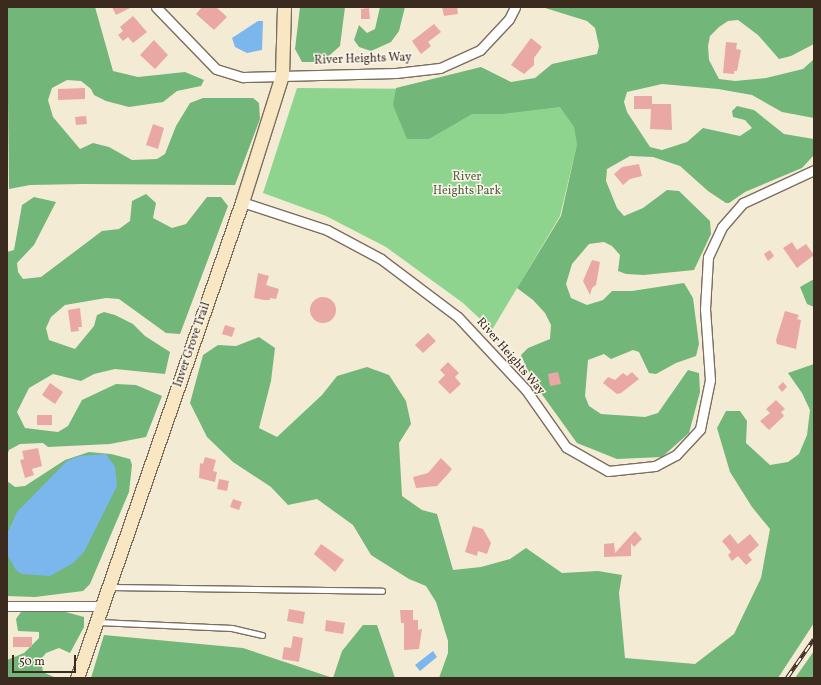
<!DOCTYPE html>
<style>
body{margin:0}
#map{position:relative;width:821px;height:685px;overflow:hidden;background:#f4ebd5;font-family:Vollkorn,serif}
div>[style]{position:absolute}
.green>*{inset:0;background:#8fd48e}
.forest>*{inset:0;background:#73b679}
.water>*{inset:0;background:#7bb7ed}
.building>*{inset:0;background:#e9a8a4}
.round{border-radius:50%}
.roads{filter:drop-shadow(1px 0 #7c6e5e) drop-shadow(-1px 0 #7c6e5e) drop-shadow(0 1px #7c6e5e) drop-shadow(0 -1px #7c6e5e)}
.lane>*{height:4.5px;margin:-2.25px;padding:0 2.25px;transform-origin:2.25px;border-radius:2.25px;background:#fff}
.street>*{height:9px;margin:-4.5px;padding:0 4.5px;transform-origin:4.5px;border-radius:4.5px;background:#fff}
.secondary>*{height:13px;margin:-6.5px;padding:0 6.5px;transform-origin:6.5px;border-radius:6.5px;background:#f9e7c3}
.rail>*{height:4px;margin-top:-2px;transform-origin:0;background:repeating-linear-gradient(90deg,#fbf7ec 0 8px,#3b2a1e 0 16px);box-sizing:border-box;border-block:1px solid #3b2a1e}
span{translate:-50% -50%;white-space:nowrap;text-align:center;line-height:1.15;-webkit-text-stroke:3px #fbf7ec;paint-order:stroke}
.street-label{font-size:12px;color:#3b2a1e}
.park-label{font-size:12px;color:#545d40}
.frame{position:absolute;inset:0;border:8px solid #3b2a1e;pointer-events:none}
.scale{position:absolute;left:12px;top:655px;width:64px;height:18px;box-sizing:border-box;border:2px solid #3b2a1e;border-top:0;padding-left:5px;font-size:12px;line-height:14px;white-space:nowrap;color:#3b2a1e;-webkit-text-stroke:3px #fbf7ec;paint-order:stroke}
</style>
<div id="map">
<div class="green">
<i style="clip-path:polygon(297px 88px,590px 90px,560px 216px,492px 330px,463px 303px,386px 247px,326px 216px,263px 193px)"></i>
</div>
<div class="forest">
<i style="clip-path:polygon(7px 7px,95px 7px,113px 71px,138px 77px,185px 72px,204px 80px,201px 86px,177px 91px,163px 102px,129px 107px,106px 101px,94px 95px,91px 89px,81px 81px,67px 80px,52px 88px,48px 100px,53px 117px,80px 149px,93px 143px,109px 147px,132px 160px,157px 159px,165px 154px,176px 126px,190px 103px,203px 98px,253px 98px,259px 103px,260px 119px,235px 185px,82px 184px,30px 185px,9px 189px)"></i>
<i style="clip-path:polygon(300px 7px,345px 7px,340px 46px,322px 62px,302px 62px,295px 49px)"></i>
<i style="clip-path:polygon(380px 7px,405px 7px,399px 31px,391px 42px,371px 51px,359px 47px,354px 40px,359px 25px,367px 33px,375px 29px)"></i>
<i style="clip-path:polygon(542px 7px,814px 7px,814px 44px,791px 56px,779px 59px,758px 35px,738px 20px,728px 21px,719px 27px,710px 36px,708px 46px,709px 60px,719px 79px,735px 81px,766px 78px,803px 69px,814px 59px,814px 118px,782px 112px,752px 95px,718px 89px,662px 84px,627px 92px,624px 102px,627px 112px,650px 147px,662px 150px,687px 142px,703px 128px,740px 136px,752px 128px,745px 120px,733px 117px,732px 111px,737px 106px,754px 110px,784px 134px,814px 139px,814px 155px,802px 168px,745px 192px,729px 203px,726px 203px,708px 191px,680px 166px,653px 157px,630px 156px,607px 169px,606px 181px,617px 208px,624px 216px,643px 208px,667px 190px,679px 191px,710px 221px,711px 234px,694px 270px,644px 275px,626px 274px,618px 271px,620px 255px,612px 246px,604px 242px,589px 244px,572px 264px,566px 284px,571px 298px,587px 305px,603px 300px,612px 291px,632px 291px,684px 283px,693px 298px,699px 344px,696px 356px,676px 363px,656px 374px,649px 373px,639px 352px,633px 350px,611px 359px,604px 354px,588px 360px,585px 396px,589px 406px,601px 414px,645px 417px,658px 413px,688px 370px,699px 373px,700px 392px,689px 433px,662px 457px,617px 459px,577px 443px,533px 382px,521px 355px,528px 348px,550px 339px,551px 325px,545px 313px,533px 300px,517px 288px,561px 216px,577px 144px,574px 127px,560px 107px,502px 114px,472px 114px,429px 139px,407px 139px,393px 105px,396px 88px,481px 67px,511px 82px,535px 78px,552px 64px,597px 54px,599px 46px,595px 28px,587px 21px)"></i>
<i style="clip-path:polygon(146px 194px,156px 203px,153px 218px,172px 228px,186px 224px,207px 197px,221px 197px,228px 206px,180px 334px,166px 333px,119px 299px,106px 298px,65px 305px,51px 317px,46px 328px,49px 340px,75px 349px,94px 326px,97px 315px,104px 312px,115px 315px,133px 324px,145px 336px,170px 352px,165px 374px,115px 369px,94px 374px,81px 381px,53px 374px,29px 388px,17px 412px,25px 428px,58px 432px,68px 426px,82px 400px,116px 384px,136px 385px,162px 396px,146px 437px,110px 444px,48px 447px,43px 443px,20px 444px,9px 450px,7px 455px,7px 252px,14px 250px,22px 205px,34px 197px,56px 202px,34px 245px,17px 263px,18px 272px,23px 279px,41px 277px,102px 231px,119px 229px,130px 221px,132px 201px)"></i>
<i style="clip-path:polygon(814px 279px,814px 307px,807px 304px,800px 287px)"></i>
<i style="clip-path:polygon(259px 337px,275px 348px,271px 381px,259px 428px,277px 437px,322px 395px,337px 376px,367px 367px,389px 375px,406px 401px,411px 424px,399px 443px,402px 496px,422px 510px,437px 514px,453px 570px,481px 567px,510px 559px,526px 548px,562px 573px,598px 571px,622px 575px,619px 593px,625px 658px,695px 664px,734px 634px,761px 578px,770px 529px,752px 507px,730px 472px,717px 428px,726px 411px,740px 411px,747px 421px,746px 443px,770px 465px,788px 462px,799px 454px,807px 435px,810px 410px,802px 393px,788px 373px,814px 364px,814px 623px,778px 678px,439px 678px,448px 653px,448px 641px,436px 602px,426px 586px,409px 579px,371px 555px,353px 525px,317px 499px,288px 505px,271px 487px,233px 462px,207px 437px,190px 403px,203px 355px,218px 345px,236px 346px)"></i>
<i style="clip-path:polygon(89px 452px,111px 454px,130px 459px,132px 465px,129px 492px,90px 584px,83px 591px,35px 597px,7px 596px,7px 481px,15px 487px,25px 486px,65px 460px)"></i>
<i style="clip-path:polygon(28px 610px,62px 611px,84px 617px,84px 627px,70px 653px,59px 648px,46px 653px,41px 659px,43px 672px,56px 678px,7px 678px,7px 660px,24px 653px,39px 638px,39px 632px,18px 631px,16px 619px,21px 612px)"></i>
<i style="clip-path:polygon(363px 625px,377px 625px,395px 678px,333px 678px,342px 651px)"></i>
<i style="clip-path:polygon(104px 635px,243px 648px,333px 678px,91px 678px)"></i>
<i style="clip-path:polygon(814px 651px,814px 678px,795px 678px)"></i>
</div>
<div class="water">
<i style="clip-path:polygon(258px 21px,263px 21px,262px 50px,247px 53px,235px 47px,232px 38px)"></i>
<i style="clip-path:polygon(106px 454px,115px 467px,117px 486px,84px 552px,73px 563px,50px 576px,22px 574px,16px 570px,7px 554px,7px 534px,17px 512px,67px 461px,80px 456px)"></i>
<i style="clip-path:polygon(433px 651px,437px 657px,420px 671px,415px 665px)"></i>
</div>
<div class="building">
<i style="clip-path:polygon(112px 7px,132px 7px,116px 15px)"></i>
<i style="clip-path:polygon(202px 7px,216px 7px,227px 17px,214px 30px,196px 14px)"></i>
<i style="clip-path:polygon(442px 7px,457px 7px,458px 14px,444px 16px)"></i>
<i style="clip-path:polygon(369px 8px,370px 19px,361px 19px,361px 9px)"></i>
<i style="clip-path:polygon(133px 16px,147px 32px,133px 43px,128px 37px,123px 41px,118px 35px,123px 31px,120px 27px)"></i>
<i style="clip-path:polygon(434px 24px,441px 32px,428px 42px,431px 46px,421px 54px,412px 41px)"></i>
<i style="clip-path:polygon(531px 38px,542px 47px,534px 58px,534px 65px,524px 74px,511px 65px)"></i>
<i style="clip-path:polygon(154px 40px,168px 55px,155px 69px,140px 55px)"></i>
<i style="clip-path:polygon(726px 42px,737px 43px,736px 49px,741px 50px,737px 71px,734px 71px,734px 74px,723px 73px)"></i>
<i style="clip-path:polygon(85px 88px,85px 99px,58px 100px,58px 89px)"></i>
<i style="clip-path:polygon(634px 96px,652px 96px,652px 104px,671px 104px,672px 130px,650px 129px,651px 109px,634px 109px)"></i>
<i style="clip-path:polygon(86px 116px,87px 124px,76px 125px,75px 117px)"></i>
<i style="clip-path:polygon(153px 124px,164px 128px,158px 149px,146px 145px)"></i>
<i style="clip-path:polygon(639px 164px,642px 176px,630px 179px,623px 185px,614px 174px,622px 167px)"></i>
<i style="clip-path:polygon(792px 242px,797px 250px,806px 244px,814px 255px,797px 268px,783px 248px)"></i>
<i style="clip-path:polygon(770px 250px,774px 256px,768px 261px,764px 254px)"></i>
<i style="clip-path:polygon(592px 260px,600px 262px,596px 285px,592px 288px,590px 295px,583px 281px)"></i>
<i style="clip-path:polygon(258px 273px,269px 276px,266px 285px,279px 289px,276px 299px,270px 298px,270px 300px,264px 300px,254px 298px)"></i>
<i class="round" style="left:310px;top:297px;width:26px;height:26px"></i>
<i style="clip-path:polygon(80px 308px,82px 327px,78px 327px,79px 331px,71px 332px,68px 310px)"></i>
<i style="clip-path:polygon(785px 311px,799px 315px,797px 319px,801px 320px,796px 349px,777px 344px,776px 340px)"></i>
<i style="clip-path:polygon(225px 325px,235px 328px,232px 337px,222px 334px)"></i>
<i style="clip-path:polygon(428px 333px,436px 341px,423px 353px,415px 345px)"></i>
<i style="clip-path:polygon(448px 362px,459px 373px,455px 377px,461px 384px,450px 394px,438px 382px,445px 375px,440px 370px)"></i>
<i style="clip-path:polygon(558px 372px,561px 384px,550px 386px,548px 374px)"></i>
<i style="clip-path:polygon(632px 372px,639px 379px,621px 393px,617px 394px,603px 383px,608px 377px,615px 380px,623px 373px,627px 376px)"></i>
<i style="clip-path:polygon(783px 382px,787px 387px,782px 392px,778px 387px)"></i>
<i style="clip-path:polygon(50px 383px,63px 392px,55px 404px,42px 395px)"></i>
<i style="clip-path:polygon(776px 400px,785px 409px,781px 412px,784px 416px,769px 430px,760px 421px,770px 413px,766px 409px)"></i>
<i style="clip-path:polygon(37px 415px,52px 415px,52px 425px,37px 425px)"></i>
<i style="clip-path:polygon(38px 448px,42px 466px,32px 469px,34px 475px,25px 478px,20px 460px,24px 459px,22px 451px)"></i>
<i style="clip-path:polygon(205px 457px,216px 460px,213px 471px,217px 472px,215px 482px,199px 478px,200px 463px,203px 464px)"></i>
<i style="clip-path:polygon(441px 458px,452px 469px,448px 474px,437px 486px,416px 488px,413px 477px,428px 473px)"></i>
<i style="clip-path:polygon(219px 479px,229px 481px,227px 491px,217px 489px)"></i>
<i style="clip-path:polygon(233px 499px,242px 502px,239px 510px,230px 507px)"></i>
<i style="clip-path:polygon(473px 526px,483px 529px,491px 543px,487px 554px,478px 551px,477px 556px,465px 552px)"></i>
<i style="clip-path:polygon(635px 531px,642px 539px,634px 547px,631px 543px,631px 556px,604px 557px,604px 544px,614px 543px,615px 553px)"></i>
<i style="clip-path:polygon(730px 534px,738px 544px,750px 534px,759px 545px,748px 555px,752px 560px,746px 565px,738px 556px,732px 561px,728px 555px,731px 552px,722px 541px)"></i>
<i style="clip-path:polygon(321px 544px,344px 560px,335px 572px,314px 554px)"></i>
<i style="clip-path:polygon(289px 609px,305px 612px,303px 624px,287px 621px)"></i>
<i style="clip-path:polygon(400px 610px,413px 610px,413px 620px,418px 620px,418px 630px,422px 629px,419px 649px,404px 650px,404px 623px,401px 623px)"></i>
<i style="clip-path:polygon(326px 620px,345px 623px,343px 634px,325px 631px)"></i>
<i style="clip-path:polygon(293px 636px,303px 638px,299px 662px,282px 659px,284px 647px,291px 648px)"></i>
<i style="clip-path:polygon(13px 637px,32px 637px,32px 647px,13px 647px)"></i>
</div>
<div class="roads">
<div class="lane">
<i style="left:110px;top:587px;width:272px;rotate:0.8deg"></i>
<i style="left:98px;top:622px;width:134px;rotate:2.6deg"></i>
<i style="left:232px;top:628px;width:31px;rotate:13deg"></i>
</div>
<div class="street">
<i style="left:156px;top:7px;width:86px;rotate:45.9deg"></i>
<i style="left:216px;top:69px;width:28px;rotate:17deg"></i>
<i style="left:243px;top:77px;width:153px;rotate:-1.5deg"></i>
<i style="left:396px;top:73px;width:44px;rotate:-6.5deg"></i>
<i style="left:440px;top:68px;width:44px;rotate:-24.2deg"></i>
<i style="left:480px;top:50px;width:42px;rotate:-46.9deg"></i>
<i style="left:509px;top:19px;width:13px;rotate:-63deg"></i>
<i style="left:242px;top:202px;width:89px;rotate:18.2deg"></i>
<i style="left:327px;top:230px;width:61px;rotate:28.2deg"></i>
<i style="left:381px;top:259px;width:96px;rotate:37deg"></i>
<i style="left:458px;top:317px;width:100px;rotate:47deg"></i>
<i style="left:526px;top:390px;width:70px;rotate:54.9deg"></i>
<i style="left:566px;top:447px;width:48px;rotate:29.7deg"></i>
<i style="left:608px;top:471px;width:47px;rotate:-6.1deg"></i>
<i style="left:655px;top:466px;width:24px;rotate:-28deg"></i>
<i style="left:676px;top:455px;width:35px;rotate:-47deg"></i>
<i style="left:700px;top:429px;width:50px;rotate:-78.5deg"></i>
<i style="left:710px;top:380px;width:71px;rotate:-94deg"></i>
<i style="left:705px;top:309px;width:52px;rotate:-86.7deg"></i>
<i style="left:708px;top:257px;width:33px;rotate:-65deg"></i>
<i style="left:722px;top:227px;width:32px;rotate:-49deg"></i>
<i style="left:743px;top:203px;width:78px;rotate:-24.9deg"></i>
<i style="left:7px;top:606px;width:94px"></i>
</div>
<div class="secondary">
<i style="left:77px;top:678px;width:504px;rotate:-70.88deg"></i>
<i style="left:242px;top:202px;width:133px;rotate:-72.5deg"></i>
<i style="left:282px;top:75px;width:68px;rotate:-88.3deg"></i>
</div>
</div>
<div class="rail">
<i style="left:787px;top:678px;width:47px;rotate:-55.3deg"></i>
</div>
<div class="street-label">
<span style="left:363px;top:60px;rotate:-2deg">River Heights Way</span>
<span style="left:193px;top:345px;rotate:-71deg">Inver Grove Trail</span>
<span style="left:510px;top:357px;rotate:49deg">River Heights Way</span>
</div>
<div class="park-label">
<span style="left:467px;top:185px">River<br>Heights Park</span>
</div>
<div class="frame"></div>
<div class="scale">50 m</div>
</div>
